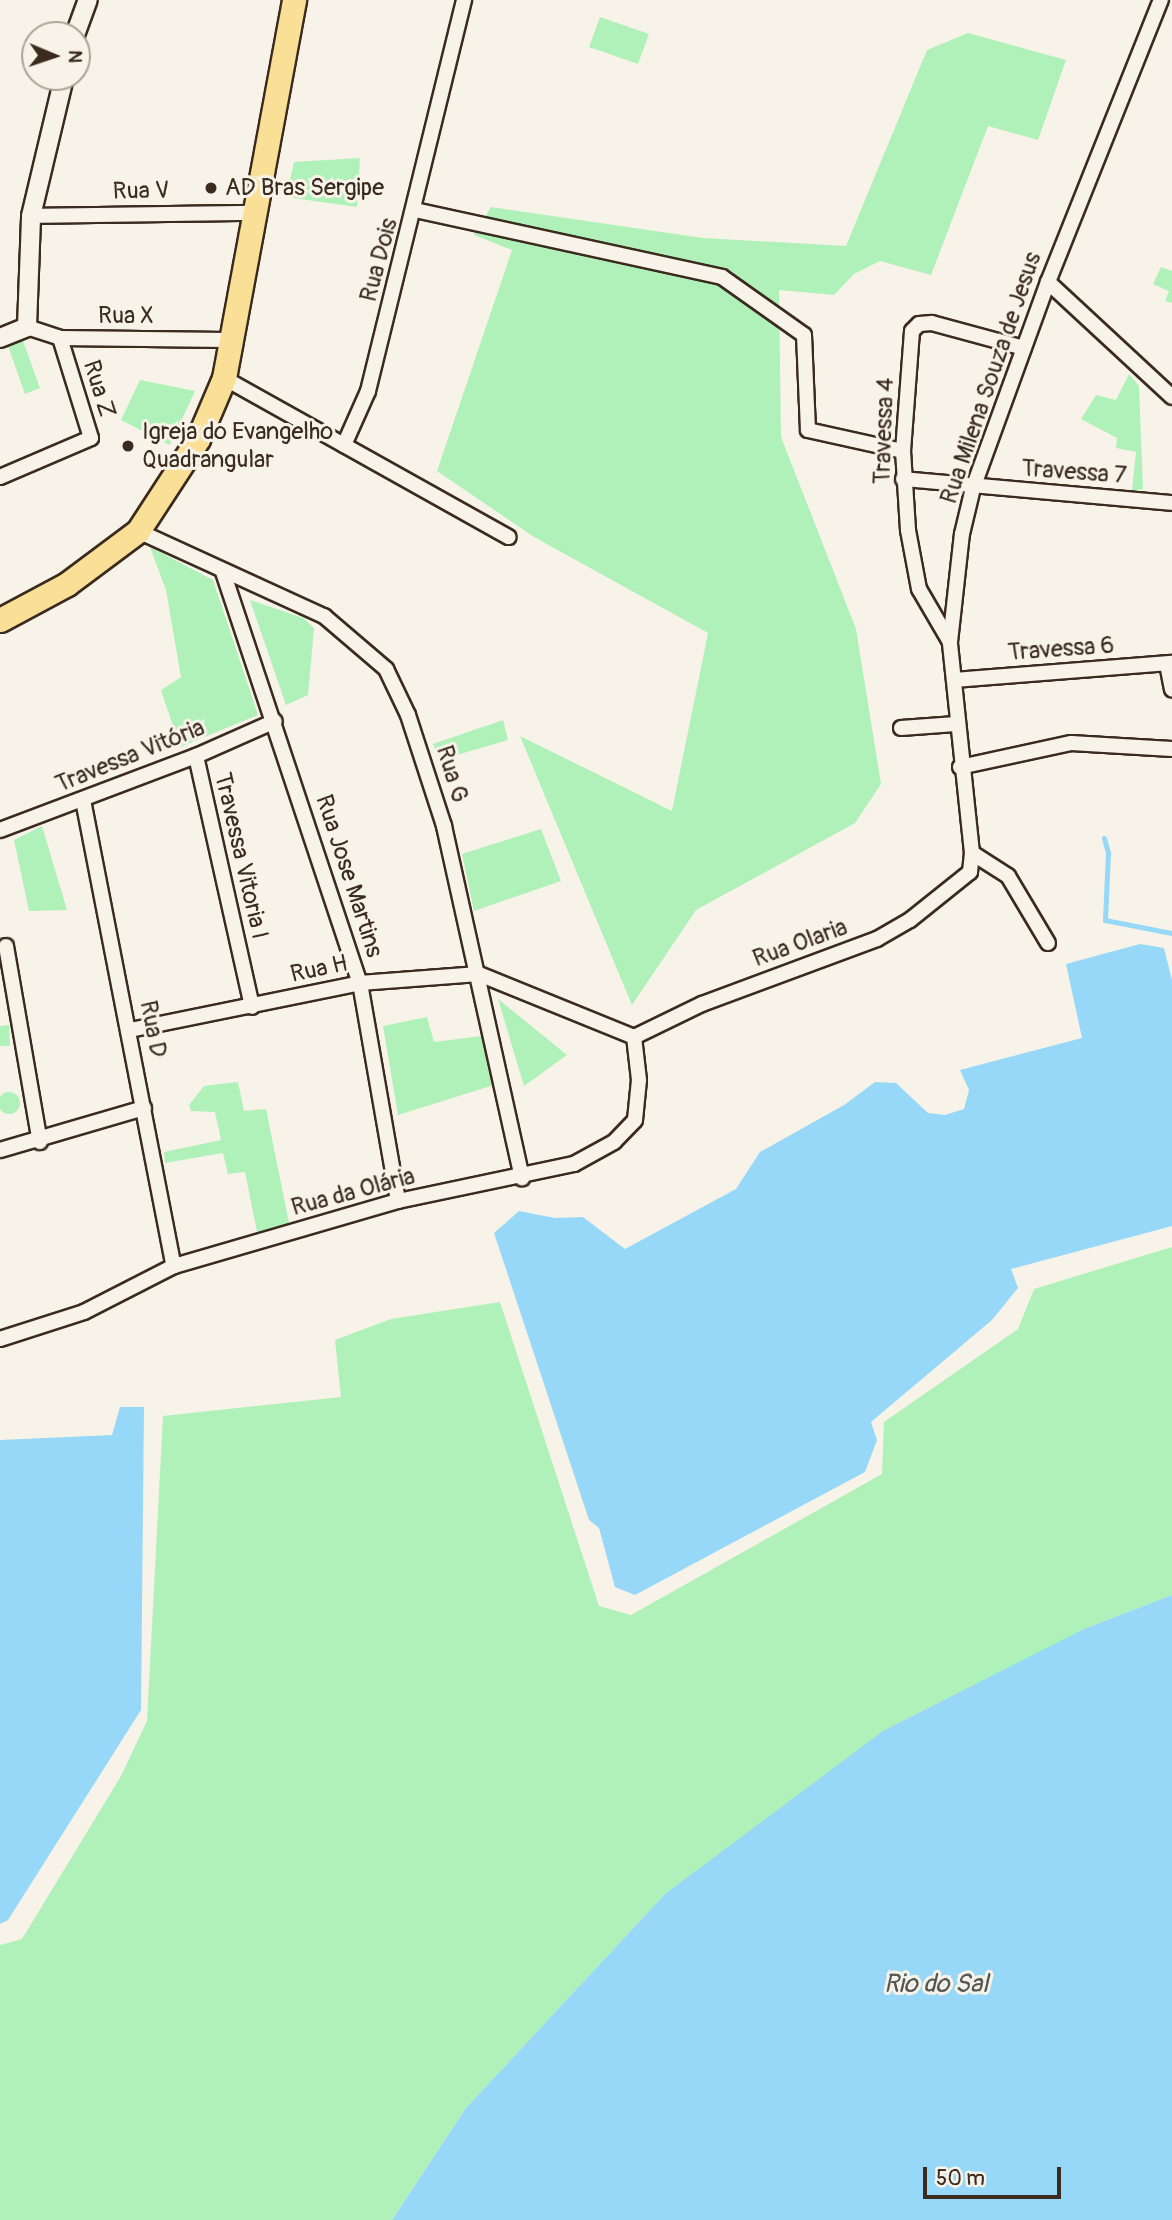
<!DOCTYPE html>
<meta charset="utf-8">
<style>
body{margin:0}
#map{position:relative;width:1172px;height:2220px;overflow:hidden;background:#f7f3e8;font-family:Pangolin,sans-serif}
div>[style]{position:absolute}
.green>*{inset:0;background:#b0f1b9}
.round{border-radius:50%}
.water>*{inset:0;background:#97d8f9}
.stream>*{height:5px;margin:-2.5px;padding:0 2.5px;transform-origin:2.5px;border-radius:2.5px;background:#97d8f9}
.roads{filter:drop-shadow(2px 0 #3b2a1e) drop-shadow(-2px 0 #3b2a1e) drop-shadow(0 2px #3b2a1e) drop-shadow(0 -2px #3b2a1e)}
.minor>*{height:14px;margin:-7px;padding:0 7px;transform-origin:7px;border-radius:7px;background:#f7f3e8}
.tertiary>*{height:18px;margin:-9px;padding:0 9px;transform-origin:9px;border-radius:9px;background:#f7f3e8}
.primary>*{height:23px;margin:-11.5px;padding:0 11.5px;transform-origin:11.5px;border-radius:11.5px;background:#fadf96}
.dots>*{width:19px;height:19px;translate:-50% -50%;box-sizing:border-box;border:4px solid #f7f3e8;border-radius:50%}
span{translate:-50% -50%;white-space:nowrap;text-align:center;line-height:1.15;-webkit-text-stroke:6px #f7f3e8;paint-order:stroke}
.poi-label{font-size:24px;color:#3b2a1e}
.left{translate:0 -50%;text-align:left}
.street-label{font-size:24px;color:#3b2a1e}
.water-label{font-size:26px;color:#525655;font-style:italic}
.north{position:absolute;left:21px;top:21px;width:70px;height:70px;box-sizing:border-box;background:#f7f3e8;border:2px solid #aca397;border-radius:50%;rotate:92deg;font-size:19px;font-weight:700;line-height:28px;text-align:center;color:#3b2a1e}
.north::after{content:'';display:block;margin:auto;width:24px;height:32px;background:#3b2a1e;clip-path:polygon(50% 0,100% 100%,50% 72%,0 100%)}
.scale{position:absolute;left:923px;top:2167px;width:138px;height:32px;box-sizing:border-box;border:4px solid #3b2a1e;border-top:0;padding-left:9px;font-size:21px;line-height:24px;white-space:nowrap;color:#3b2a1e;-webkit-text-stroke:5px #f7f3e8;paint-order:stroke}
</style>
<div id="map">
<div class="green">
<i style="clip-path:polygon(600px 17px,649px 34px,638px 64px,589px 47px)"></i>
<i style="clip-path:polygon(968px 33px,1066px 60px,1038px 140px,988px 126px,931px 275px,880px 261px,854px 274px,834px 295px,779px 290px,781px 437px,856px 629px,881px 784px,855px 823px,696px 910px,632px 1005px,520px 736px,672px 811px,708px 633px,534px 537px,437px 471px,512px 250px,474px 235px,491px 207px,703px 238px,846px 246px,927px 50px)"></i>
<i style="clip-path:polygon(360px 158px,357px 207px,286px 197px,294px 162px)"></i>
<i style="clip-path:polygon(1161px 267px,1172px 271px,1172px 303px,1165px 301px,1169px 291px,1153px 284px)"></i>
<i style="clip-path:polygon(23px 341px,40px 388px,25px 394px,8px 346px)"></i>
<i style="clip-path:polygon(1129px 374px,1139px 386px,1143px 489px,1132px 491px,1136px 452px,1116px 448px,1117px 438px,1081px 419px,1096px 395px,1116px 400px)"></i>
<i style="clip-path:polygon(140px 380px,195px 391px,170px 445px,121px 420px)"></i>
<i style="clip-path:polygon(150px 547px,213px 580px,258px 715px,180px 747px,161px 690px,181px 677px,166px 590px)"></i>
<i style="clip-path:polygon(250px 600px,303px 618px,314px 628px,308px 695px,286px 705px)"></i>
<i style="clip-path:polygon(503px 720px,508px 740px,440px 760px,433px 744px)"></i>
<i style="clip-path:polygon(42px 826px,67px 910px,29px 911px,14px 840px)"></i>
<i style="clip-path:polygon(541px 829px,561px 881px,474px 911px,462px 854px)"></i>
<i style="clip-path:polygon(498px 999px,567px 1055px,524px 1086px)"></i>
<i style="clip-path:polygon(427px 1017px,434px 1042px,482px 1036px,494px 1085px,398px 1115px,383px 1026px)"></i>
<i style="clip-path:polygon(9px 1025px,10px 1046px,0 1046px,0 1026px)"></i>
<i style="clip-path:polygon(238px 1082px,244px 1111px,266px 1109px,289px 1223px,257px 1232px,245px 1172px,228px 1174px,223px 1153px,165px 1163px,164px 1152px,221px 1140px,215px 1112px,191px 1111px,189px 1105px,204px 1086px)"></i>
<i class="round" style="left:-2px;top:1092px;width:22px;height:22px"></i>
<i style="clip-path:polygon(1172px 1247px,1172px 1595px,1084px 1629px,982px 1684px,665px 1894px,466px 2108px,392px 2220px,0 2220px,0 1945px,22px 1939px,121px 1776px,147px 1721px,163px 1416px,341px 1397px,335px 1340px,391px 1319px,500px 1302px,599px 1606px,631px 1615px,882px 1474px,884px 1422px,1018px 1329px,1034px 1289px)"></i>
</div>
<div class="water">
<i style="clip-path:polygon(1140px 944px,1164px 948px,1172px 980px,1172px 1226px,1011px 1269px,1018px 1288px,992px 1320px,871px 1422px,877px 1440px,865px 1472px,635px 1595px,615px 1587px,599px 1528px,589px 1520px,494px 1233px,519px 1211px,555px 1218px,583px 1217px,625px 1249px,736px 1189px,760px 1152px,844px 1105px,875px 1082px,896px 1083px,928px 1113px,945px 1115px,964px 1109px,969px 1090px,960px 1070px,1082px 1038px,1066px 964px)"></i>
<i style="clip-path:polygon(120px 1407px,144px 1407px,141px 1710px,8px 1920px,0 1924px,0 1440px,112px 1435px)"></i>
<i style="clip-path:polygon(1172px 1595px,1172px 2220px,392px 2220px,466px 2108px,665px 1894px,883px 1731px,1084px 1629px)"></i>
</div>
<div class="stream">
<i style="left:1104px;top:838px;width:16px;rotate:75deg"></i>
<i style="left:1108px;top:853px;width:67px;rotate:92.6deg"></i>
<i style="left:1105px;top:920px;width:68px;rotate:11deg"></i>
</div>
<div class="roads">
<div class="minor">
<i style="left:415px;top:210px;width:314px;rotate:12.3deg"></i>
<i style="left:722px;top:277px;width:100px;rotate:35.3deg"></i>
<i style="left:804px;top:335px;width:95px;rotate:87.6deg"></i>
<i style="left:808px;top:430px;width:97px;rotate:12.5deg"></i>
<i style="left:31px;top:216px;width:220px;rotate:-0.8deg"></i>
<i style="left:1048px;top:282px;width:169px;rotate:42.8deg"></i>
<i style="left:27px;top:327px;width:35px;rotate:18deg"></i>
<i style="left:60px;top:338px;width:167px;rotate:0.7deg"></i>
<i style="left:224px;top:378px;width:326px;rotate:29.2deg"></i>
<i style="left:344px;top:445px;width:59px;rotate:-66deg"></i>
<i style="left:368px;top:391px;width:403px;rotate:-76.2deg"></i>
<i style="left:0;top:477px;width:99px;rotate:-23.2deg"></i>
<i style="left:91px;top:438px;width:105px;rotate:-107.2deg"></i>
<i style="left:903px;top:479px;width:270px;rotate:5.1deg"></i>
<i style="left:138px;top:531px;width:205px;rotate:24.6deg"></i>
<i style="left:324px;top:616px;width:82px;rotate:40.5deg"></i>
<i style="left:386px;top:669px;width:51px;rotate:64.4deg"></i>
<i style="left:408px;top:715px;width:117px;rotate:72deg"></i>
<i style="left:444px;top:826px;width:361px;rotate:77.5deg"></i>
<i style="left:223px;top:572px;width:433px;rotate:71.6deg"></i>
<i style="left:360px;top:983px;width:221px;rotate:80.1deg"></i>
<i style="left:950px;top:642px;width:61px;rotate:-120.3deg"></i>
<i style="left:919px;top:589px;width:60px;rotate:-100.6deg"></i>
<i style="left:908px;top:530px;width:79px;rotate:-93.6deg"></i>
<i style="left:903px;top:451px;width:120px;rotate:-85.7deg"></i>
<i style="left:912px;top:331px;width:10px;rotate:-45deg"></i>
<i style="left:919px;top:324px;width:13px;rotate:-4deg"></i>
<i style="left:932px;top:323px;width:95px;rotate:15.2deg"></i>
<i style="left:1167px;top:664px;width:26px;rotate:79deg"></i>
<i style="left:954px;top:680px;width:219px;rotate:-4.5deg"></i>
<i style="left:901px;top:728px;width:55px;rotate:-4.2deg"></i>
<i style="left:196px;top:756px;width:257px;rotate:77.4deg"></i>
<i style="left:960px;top:767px;width:114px;rotate:-12.2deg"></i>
<i style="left:1071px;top:743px;width:101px;rotate:3.4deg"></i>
<i style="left:83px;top:800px;width:475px;rotate:79deg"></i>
<i style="left:0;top:830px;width:210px;rotate:-20.7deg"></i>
<i style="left:196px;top:756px;width:86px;rotate:-23.9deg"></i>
<i style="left:972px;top:853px;width:43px;rotate:32.6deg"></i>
<i style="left:1008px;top:876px;width:78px;rotate:59.2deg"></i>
<i style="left:6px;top:946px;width:199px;rotate:80.2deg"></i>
<i style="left:130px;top:1030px;width:235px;rotate:-11.5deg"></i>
<i style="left:360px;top:983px;width:119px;rotate:-4.3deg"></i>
<i style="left:479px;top:974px;width:167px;rotate:22.1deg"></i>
<i style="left:634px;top:1037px;width:76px;rotate:-25.9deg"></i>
<i style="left:702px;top:1004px;width:187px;rotate:-20.4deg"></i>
<i style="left:877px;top:939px;width:38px;rotate:-30deg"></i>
<i style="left:910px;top:920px;width:77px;rotate:-38.7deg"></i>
<i style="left:970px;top:872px;width:19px;rotate:-84deg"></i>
<i style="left:972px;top:853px;width:212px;rotate:-96deg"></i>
<i style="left:950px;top:642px;width:109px;rotate:-83.7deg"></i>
<i style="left:962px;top:534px;width:47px;rotate:-76.6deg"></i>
<i style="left:973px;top:488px;width:219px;rotate:-70deg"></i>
<i style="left:1048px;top:282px;width:304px;rotate:-68.2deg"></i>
<i style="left:0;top:1150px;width:150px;rotate:-16.3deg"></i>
<i style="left:0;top:1339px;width:88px;rotate:-17.8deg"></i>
<i style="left:84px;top:1312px;width:101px;rotate:-27.1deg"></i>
<i style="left:174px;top:1266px;width:233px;rotate:-16.2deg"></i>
<i style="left:398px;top:1201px;width:180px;rotate:-11.9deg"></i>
<i style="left:574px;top:1164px;width:46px;rotate:-28.8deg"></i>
<i style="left:614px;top:1142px;width:30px;rotate:-46deg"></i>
<i style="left:635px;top:1120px;width:40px;rotate:-84.3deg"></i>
<i style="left:639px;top:1080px;width:43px;rotate:-96.6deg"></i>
</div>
<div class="tertiary">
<i style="left:75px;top:35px;width:37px;rotate:-70deg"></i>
<i style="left:0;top:338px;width:29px;rotate:-22deg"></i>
<i style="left:27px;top:327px;width:111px;rotate:-87.9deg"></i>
<i style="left:31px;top:216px;width:143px;rotate:-76.6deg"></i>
</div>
<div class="primary">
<i style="left:0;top:620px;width:76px;rotate:-28.2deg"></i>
<i style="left:67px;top:584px;width:89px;rotate:-36.7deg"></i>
<i style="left:138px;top:531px;width:110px;rotate:-56.9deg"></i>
<i style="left:198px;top:439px;width:66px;rotate:-66.9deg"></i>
<i style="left:224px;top:378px;width:384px;rotate:-79.5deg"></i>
</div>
</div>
<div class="dots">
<i style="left:211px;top:188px;background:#3b2a1e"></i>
<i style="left:128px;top:446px;background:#3b2a1e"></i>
</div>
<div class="poi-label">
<span class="left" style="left:225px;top:188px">AD Bras Sergipe</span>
<span class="left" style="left:142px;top:446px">Igreja do Evangelho<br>Quadrangular</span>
</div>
<div class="street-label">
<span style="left:141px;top:191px;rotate:-1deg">Rua V</span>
<span style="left:379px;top:260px;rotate:-75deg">Rua Dois</span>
<span style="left:126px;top:316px">Rua X</span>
<span style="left:991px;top:378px;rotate:-71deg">Rua Milena Souza de Jesus</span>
<span style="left:99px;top:389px;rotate:73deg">Rua Z</span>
<span style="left:884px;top:431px;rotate:-88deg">Travessa 4</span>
<span style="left:1074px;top:472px;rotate:4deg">Travessa 7</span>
<span style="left:1061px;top:649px;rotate:-4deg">Travessa 6</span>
<span style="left:130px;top:756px;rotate:-22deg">Travessa Vitória</span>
<span style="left:452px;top:774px;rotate:73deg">Rua G</span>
<span style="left:241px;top:856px;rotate:77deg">Travessa Vitoria I</span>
<span style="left:349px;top:876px;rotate:72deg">Rua Jose Martins</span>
<span style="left:800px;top:943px;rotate:-20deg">Rua Olaria</span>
<span style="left:319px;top:969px;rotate:-12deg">Rua H</span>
<span style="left:153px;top:1029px;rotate:79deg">Rua D</span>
<span style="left:353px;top:1192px;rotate:-15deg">Rua da Olária</span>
</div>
<div class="water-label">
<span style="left:936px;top:1985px">Rio do Sal</span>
</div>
<div class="north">N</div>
<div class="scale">50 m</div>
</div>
